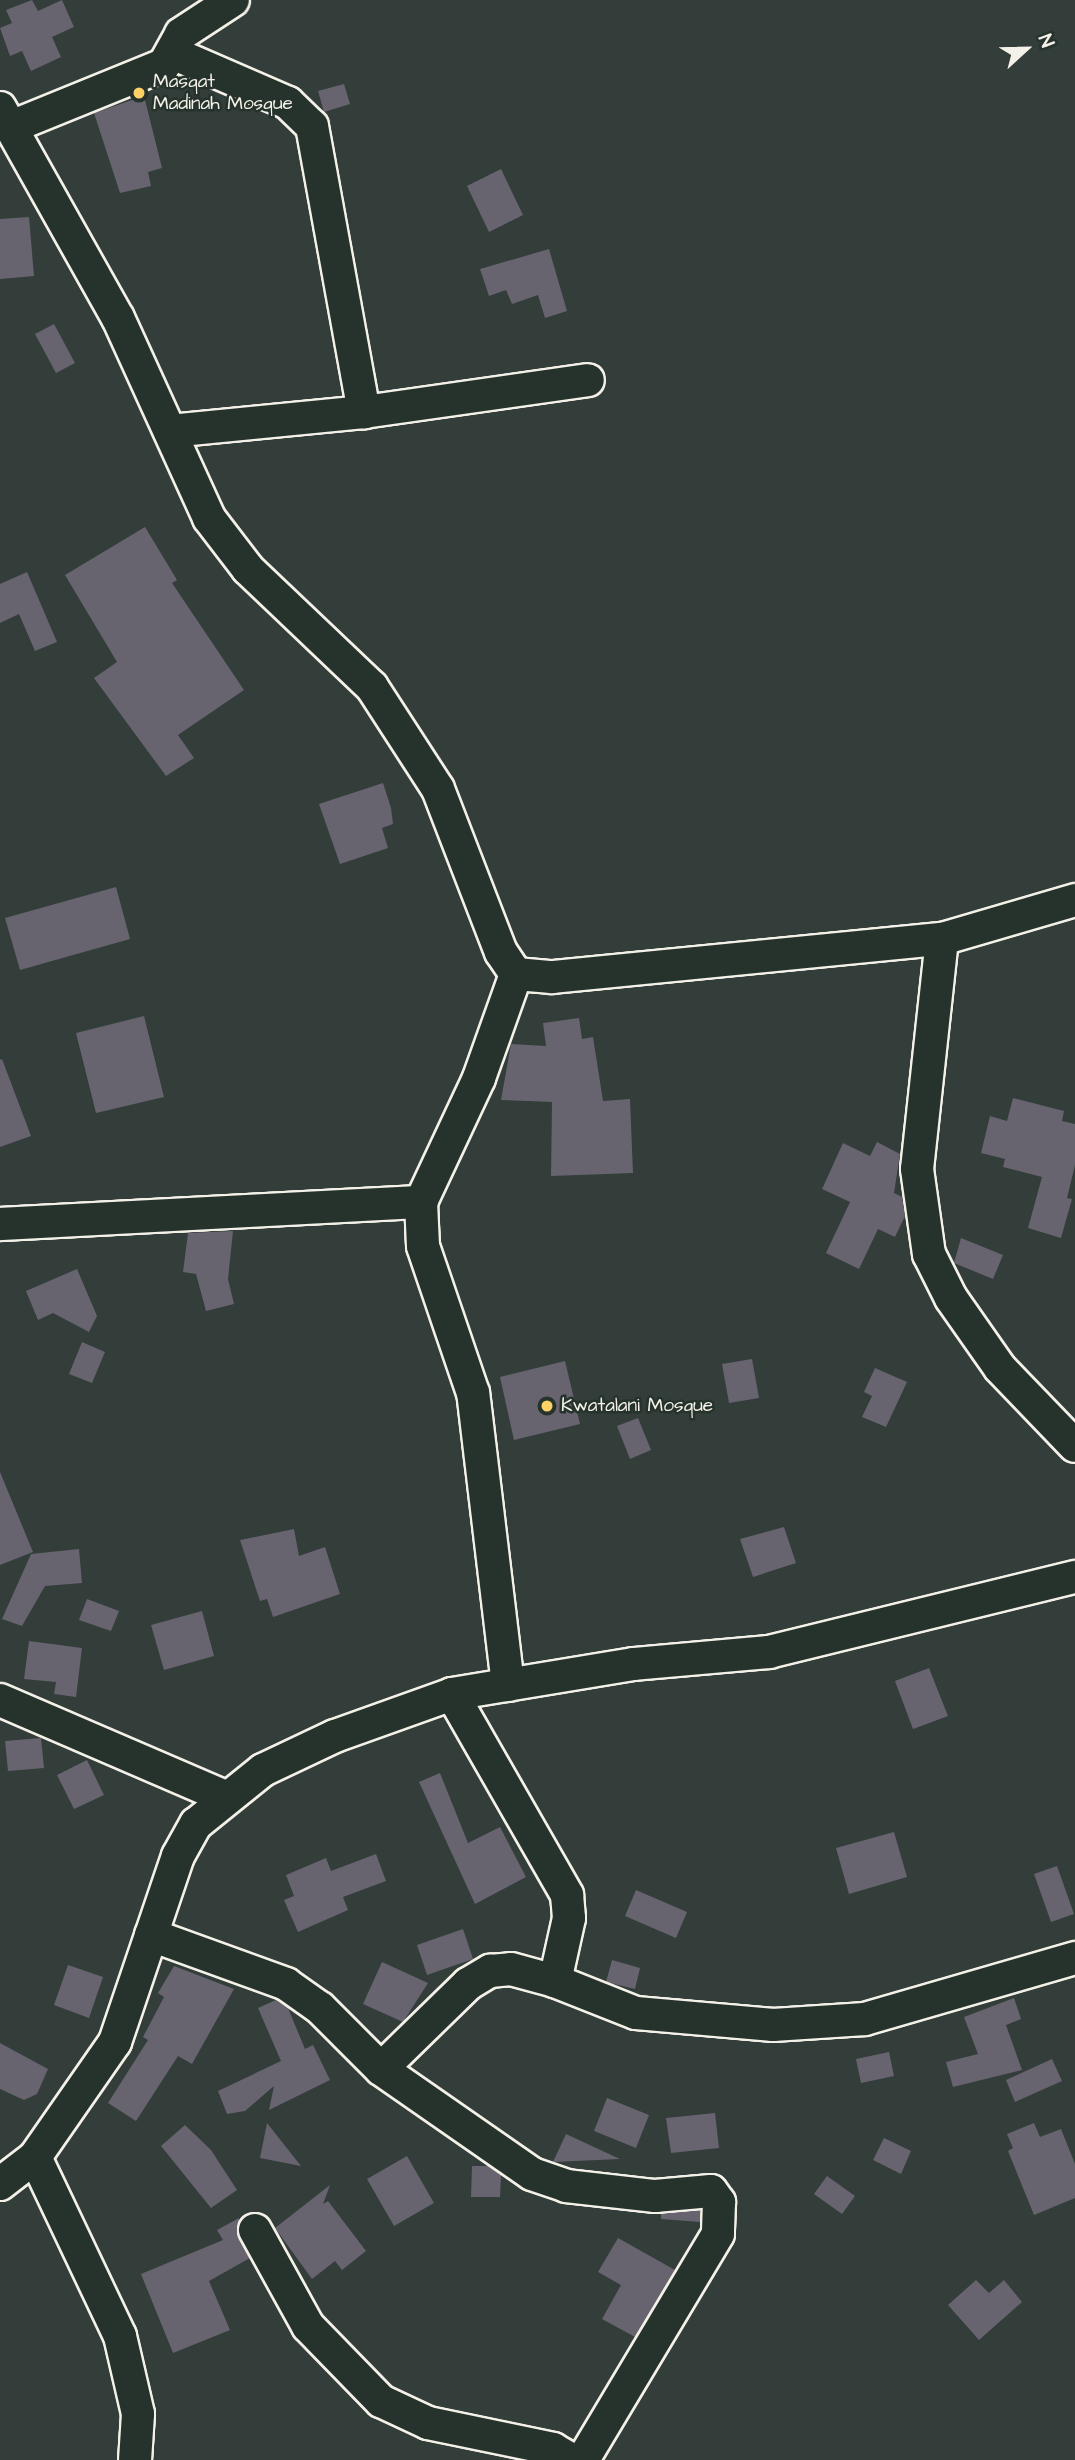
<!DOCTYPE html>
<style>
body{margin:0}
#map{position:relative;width:1075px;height:2460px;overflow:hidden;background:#333d3a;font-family:"Architects Daughter",sans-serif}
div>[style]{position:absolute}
.building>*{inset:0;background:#67646f}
.roads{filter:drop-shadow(2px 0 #f4f1e8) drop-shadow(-2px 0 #f4f1e8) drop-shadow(0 2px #f4f1e8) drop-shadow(0 -2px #f4f1e8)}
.minor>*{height:32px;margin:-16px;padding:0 16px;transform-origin:16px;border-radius:16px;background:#26332d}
.dots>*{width:19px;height:19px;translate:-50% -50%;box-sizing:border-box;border:4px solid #26332d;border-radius:50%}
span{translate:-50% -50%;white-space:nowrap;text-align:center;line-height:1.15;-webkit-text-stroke:5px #26332d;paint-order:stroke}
.poi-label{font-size:19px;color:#f4f1e8}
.left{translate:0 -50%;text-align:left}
.north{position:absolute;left:991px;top:14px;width:70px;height:70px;-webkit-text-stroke:5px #26332d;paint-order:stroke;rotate:68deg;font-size:19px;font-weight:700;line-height:28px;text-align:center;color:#f4f1e8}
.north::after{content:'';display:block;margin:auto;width:24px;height:32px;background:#f4f1e8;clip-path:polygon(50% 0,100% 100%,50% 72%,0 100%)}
</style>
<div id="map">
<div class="building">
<i style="clip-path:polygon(32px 0,38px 11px,62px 0,74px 27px,52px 37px,61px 57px,31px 71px,22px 51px,10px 56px,0 28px,12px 23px,6px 10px)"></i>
<i style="clip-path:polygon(344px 84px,350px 104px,324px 112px,318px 91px)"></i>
<i style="clip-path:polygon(144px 96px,162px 168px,148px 172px,151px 186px,120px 193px,94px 113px)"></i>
<i style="clip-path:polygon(501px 169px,523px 215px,489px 232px,467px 186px)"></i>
<i style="clip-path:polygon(29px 217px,34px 276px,0 279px,0 219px)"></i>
<i style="clip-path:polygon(549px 249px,567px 311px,545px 318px,538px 295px,512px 304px,506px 290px,489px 296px,480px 269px)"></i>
<i style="clip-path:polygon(54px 324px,75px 363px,56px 373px,35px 334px)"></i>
<i style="clip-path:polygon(145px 527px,177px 580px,172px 583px,244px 690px,178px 735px,194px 758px,166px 776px,94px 678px,117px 662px,65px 575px)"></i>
<i style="clip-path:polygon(27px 572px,57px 642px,35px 651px,19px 614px,0 623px,0 584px)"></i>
<i style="clip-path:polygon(383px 783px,391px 808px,393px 824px,382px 828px,388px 848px,340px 864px,319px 804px)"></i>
<i style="clip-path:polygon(116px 887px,130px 939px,20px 970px,5px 918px)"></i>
<i style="clip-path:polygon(144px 1016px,164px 1097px,96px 1113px,76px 1033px)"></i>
<i style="clip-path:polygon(579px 1018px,582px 1039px,593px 1037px,603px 1101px,630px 1099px,633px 1173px,551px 1176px,552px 1102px,501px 1100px,511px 1044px,546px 1046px,543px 1023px)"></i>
<i style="clip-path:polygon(2px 1059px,31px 1136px,0 1147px,0 1060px)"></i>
<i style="clip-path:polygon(1013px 1098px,1064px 1111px,1062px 1121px,1075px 1124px,1075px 1165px,1067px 1198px,1072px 1199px,1061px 1238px,1028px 1228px,1042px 1177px,1003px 1167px,1005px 1159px,981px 1153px,990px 1116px,1007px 1121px)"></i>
<i style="clip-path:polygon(877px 1142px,900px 1154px,894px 1193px,902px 1197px,905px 1216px,895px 1237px,878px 1229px,859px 1269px,826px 1253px,850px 1202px,822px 1189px,843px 1143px,870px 1156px)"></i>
<i style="clip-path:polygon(233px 1231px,228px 1279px,234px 1304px,206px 1311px,196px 1274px,183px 1272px,188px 1233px)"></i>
<i style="clip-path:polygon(961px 1238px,1003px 1255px,993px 1279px,954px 1263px)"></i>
<i style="clip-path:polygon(77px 1269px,97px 1316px,89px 1332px,53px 1313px,38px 1320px,26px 1291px)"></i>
<i style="clip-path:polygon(82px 1342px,105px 1352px,92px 1383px,69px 1374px)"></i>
<i style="clip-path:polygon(752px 1359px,759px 1398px,729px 1403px,722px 1364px)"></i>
<i style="clip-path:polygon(565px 1361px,580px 1424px,514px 1440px,500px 1377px)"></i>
<i style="clip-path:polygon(875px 1368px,907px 1382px,886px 1427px,862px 1417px,872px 1396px,864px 1392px)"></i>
<i style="clip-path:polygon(638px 1418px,651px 1450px,630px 1459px,617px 1426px)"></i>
<i style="clip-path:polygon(0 1472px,33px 1552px,0 1565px)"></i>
<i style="clip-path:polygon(784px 1527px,796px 1563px,753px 1577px,740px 1539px)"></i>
<i style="clip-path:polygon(294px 1529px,299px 1556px,325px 1547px,340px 1594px,273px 1617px,267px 1599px,260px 1601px,240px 1540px)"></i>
<i style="clip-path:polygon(79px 1549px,82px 1583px,45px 1586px,22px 1626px,2px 1619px,31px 1554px)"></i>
<i style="clip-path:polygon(87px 1599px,119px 1611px,111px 1631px,79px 1620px)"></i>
<i style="clip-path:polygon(202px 1611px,214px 1656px,164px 1670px,151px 1625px)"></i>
<i style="clip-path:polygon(29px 1641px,82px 1648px,76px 1697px,54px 1694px,56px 1682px,24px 1679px)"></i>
<i style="clip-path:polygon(929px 1668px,948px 1716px,913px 1729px,895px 1681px)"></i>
<i style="clip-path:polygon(41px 1738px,44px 1768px,8px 1771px,5px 1741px)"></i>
<i style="clip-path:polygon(87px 1760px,104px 1795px,74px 1809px,57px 1775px)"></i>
<i style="clip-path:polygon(440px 1773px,468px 1843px,500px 1827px,526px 1877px,475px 1904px,419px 1782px)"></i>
<i style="clip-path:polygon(894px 1832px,907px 1877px,849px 1894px,836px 1848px)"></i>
<i style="clip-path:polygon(376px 1854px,386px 1881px,343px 1897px,348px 1910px,298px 1932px,284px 1900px,294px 1896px,286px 1875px,326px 1858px,331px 1871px)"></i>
<i style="clip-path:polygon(1057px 1866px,1074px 1914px,1051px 1922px,1034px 1874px)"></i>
<i style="clip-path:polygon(636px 1890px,687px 1912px,676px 1938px,625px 1916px)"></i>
<i style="clip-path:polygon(463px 1929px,473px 1959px,427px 1975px,417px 1945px)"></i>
<i style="clip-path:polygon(612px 1960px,640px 1968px,635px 1989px,606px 1982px)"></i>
<i style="clip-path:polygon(382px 1962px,428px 1983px,403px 2022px,363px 2004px)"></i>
<i style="clip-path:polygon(68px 1965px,103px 1977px,89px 2018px,54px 2005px)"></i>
<i style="clip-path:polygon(174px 1966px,234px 1989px,192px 2064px,178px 2056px,136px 2121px,108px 2103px,148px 2040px,143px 2037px,164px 1997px,158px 1993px)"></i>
<i style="clip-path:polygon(1014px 1998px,1021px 2019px,1006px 2025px,1022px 2070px,953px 2087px,946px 2062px,978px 2054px,964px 2017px)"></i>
<i style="clip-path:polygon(276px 2000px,288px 2008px,305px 2049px,313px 2045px,330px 2080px,269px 2110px,274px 2086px,245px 2111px,227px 2114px,218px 2091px,281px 2061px,258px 2008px)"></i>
<i style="clip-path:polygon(0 2043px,48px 2069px,37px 2094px,24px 2100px,0 2089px)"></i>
<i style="clip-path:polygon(889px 2052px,894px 2076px,861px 2083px,856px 2059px)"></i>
<i style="clip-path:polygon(1052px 2059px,1062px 2081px,1015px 2102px,1006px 2080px)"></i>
<i style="clip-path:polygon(607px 2098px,649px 2115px,636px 2148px,594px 2131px)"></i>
<i style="clip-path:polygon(715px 2113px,719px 2148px,671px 2153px,666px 2118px)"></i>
<i style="clip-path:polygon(267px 2123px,301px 2166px,260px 2158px)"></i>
<i style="clip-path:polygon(1034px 2123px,1040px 2137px,1061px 2129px,1075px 2164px,1075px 2198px,1034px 2215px,1008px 2151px,1013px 2148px,1007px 2134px)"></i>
<i style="clip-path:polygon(185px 2125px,211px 2150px,237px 2190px,211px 2208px,161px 2146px)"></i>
<i style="clip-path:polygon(566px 2134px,620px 2159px,553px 2162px)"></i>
<i style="clip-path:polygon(884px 2138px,911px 2151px,901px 2174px,873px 2160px)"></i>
<i style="clip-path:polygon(407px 2156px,434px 2203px,394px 2226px,367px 2179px)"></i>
<i style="clip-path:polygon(472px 2166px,488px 2166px,501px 2175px,500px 2197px,471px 2197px)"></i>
<i style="clip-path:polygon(827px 2176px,855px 2196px,842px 2214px,814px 2194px)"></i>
<i style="clip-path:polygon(330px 2185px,323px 2204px,328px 2201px,366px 2251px,342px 2270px,335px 2261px,312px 2279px,275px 2228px)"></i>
<i style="clip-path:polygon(700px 2210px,700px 2222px,661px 2219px,661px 2214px)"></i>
<i style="clip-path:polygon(239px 2218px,239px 2238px,250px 2258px,209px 2281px,230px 2330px,173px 2353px,141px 2274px,223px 2240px,217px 2230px)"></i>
<i style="clip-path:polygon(618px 2238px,675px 2270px,635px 2337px,602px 2319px,621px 2285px,598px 2272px)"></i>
<i style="clip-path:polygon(976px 2280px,989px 2293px,1004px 2280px,1022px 2302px,979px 2340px,948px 2305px)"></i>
</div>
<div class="roads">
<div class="minor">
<i style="left:175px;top:54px;width:123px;rotate:23.4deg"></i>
<i style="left:288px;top:103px;width:33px;rotate:44deg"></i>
<i style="left:312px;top:126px;width:291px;rotate:79.7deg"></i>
<i style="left:0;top:108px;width:241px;rotate:60.7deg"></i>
<i style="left:118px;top:318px;width:220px;rotate:65.5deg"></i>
<i style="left:209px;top:518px;width:64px;rotate:52.6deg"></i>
<i style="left:248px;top:569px;width:171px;rotate:43.6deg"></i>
<i style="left:372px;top:687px;width:121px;rotate:57.1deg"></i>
<i style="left:438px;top:789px;width:175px;rotate:68.9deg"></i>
<i style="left:501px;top:952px;width:27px;rotate:56deg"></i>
<i style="left:516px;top:974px;width:36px;rotate:5deg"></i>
<i style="left:552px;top:977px;width:392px;rotate:-5.6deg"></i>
<i style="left:942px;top:939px;width:139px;rotate:-16.3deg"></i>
<i style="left:11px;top:127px;width:165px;rotate:-22.1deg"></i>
<i style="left:164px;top:65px;width:35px;rotate:-61deg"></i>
<i style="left:181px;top:34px;width:62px;rotate:-33.2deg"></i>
<i style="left:170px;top:431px;width:195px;rotate:-5.6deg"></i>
<i style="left:364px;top:412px;width:226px;rotate:-8.1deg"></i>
<i style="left:942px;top:939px;width:231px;rotate:96.2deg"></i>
<i style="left:917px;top:1169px;width:86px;rotate:82deg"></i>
<i style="left:929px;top:1254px;width:49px;rotate:63.4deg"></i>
<i style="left:951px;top:1298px;width:85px;rotate:55deg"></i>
<i style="left:1000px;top:1368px;width:108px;rotate:46.1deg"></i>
<i style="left:0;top:1224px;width:422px;rotate:-3deg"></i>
<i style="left:508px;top:1685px;width:294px;rotate:-96.8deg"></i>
<i style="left:473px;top:1393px;width:155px;rotate:-108.8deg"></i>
<i style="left:423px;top:1246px;width:44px;rotate:-92.6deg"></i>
<i style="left:421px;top:1202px;width:137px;rotate:-64.9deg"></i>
<i style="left:479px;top:1078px;width:110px;rotate:-70.4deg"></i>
<i style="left:452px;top:1694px;width:232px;rotate:60.2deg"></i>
<i style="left:567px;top:1895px;width:23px;rotate:85deg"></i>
<i style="left:569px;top:1918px;width:65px;rotate:102.5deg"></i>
<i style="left:0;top:1700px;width:245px;rotate:23.3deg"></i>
<i style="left:151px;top:1935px;width:144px;rotate:19.9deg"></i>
<i style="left:286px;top:1984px;width:42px;rotate:35.2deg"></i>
<i style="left:320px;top:2008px;width:86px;rotate:45deg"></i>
<i style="left:381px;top:2069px;width:184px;rotate:34.8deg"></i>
<i style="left:532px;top:2174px;width:36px;rotate:19deg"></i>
<i style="left:566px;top:2186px;width:90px;rotate:6.4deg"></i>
<i style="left:655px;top:2196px;width:56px;rotate:-5.1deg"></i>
<i style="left:711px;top:2191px;width:14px;rotate:54deg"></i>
<i style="left:719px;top:2202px;width:32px;rotate:92deg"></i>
<i style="left:718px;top:2234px;width:263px;rotate:120.9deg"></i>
<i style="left:381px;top:2069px;width:122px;rotate:-44.3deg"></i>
<i style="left:468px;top:1984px;width:26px;rotate:-31deg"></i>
<i style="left:490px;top:1971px;width:21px;rotate:-5deg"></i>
<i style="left:511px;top:1969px;width:46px;rotate:15.3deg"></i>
<i style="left:555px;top:1981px;width:87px;rotate:21.6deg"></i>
<i style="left:636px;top:2013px;width:138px;rotate:5deg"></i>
<i style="left:773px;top:2025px;width:92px;rotate:-3.7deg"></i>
<i style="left:865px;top:2019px;width:219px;rotate:-16.2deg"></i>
<i style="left:35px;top:2157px;width:198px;rotate:64.6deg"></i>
<i style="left:120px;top:2336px;width:80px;rotate:77deg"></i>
<i style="left:138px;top:2414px;width:46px;rotate:93.7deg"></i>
<i style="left:0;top:2184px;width:44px;rotate:-37.6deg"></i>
<i style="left:35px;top:2157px;width:140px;rotate:-55.2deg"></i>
<i style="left:115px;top:2042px;width:196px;rotate:-71.3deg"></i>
<i style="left:178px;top:1856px;width:37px;rotate:-61deg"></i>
<i style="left:196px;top:1824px;width:86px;rotate:-38.9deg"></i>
<i style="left:263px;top:1770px;width:80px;rotate:-25.3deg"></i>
<i style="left:335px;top:1736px;width:124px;rotate:-19.7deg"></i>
<i style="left:452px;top:1694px;width:184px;rotate:-9.4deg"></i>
<i style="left:634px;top:1664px;width:136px;rotate:-5.1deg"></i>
<i style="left:769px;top:1652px;width:315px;rotate:-13.8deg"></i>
<i style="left:255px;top:2230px;width:110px;rotate:61.1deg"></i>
<i style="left:308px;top:2326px;width:105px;rotate:45.8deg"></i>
<i style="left:381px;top:2401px;width:52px;rotate:25.1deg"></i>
<i style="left:428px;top:2423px;width:128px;rotate:11.7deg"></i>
<i style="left:553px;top:2449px;width:22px;rotate:30deg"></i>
</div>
</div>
<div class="dots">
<i style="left:139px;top:93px;background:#ffd166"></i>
<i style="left:547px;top:1406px;background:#ffd166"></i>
</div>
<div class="poi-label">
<span class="left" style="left:153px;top:93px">Masqat<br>Madinah Mosque</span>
<span class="left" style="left:561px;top:1406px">Kwatalani Mosque</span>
</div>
<div class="north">N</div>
</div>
